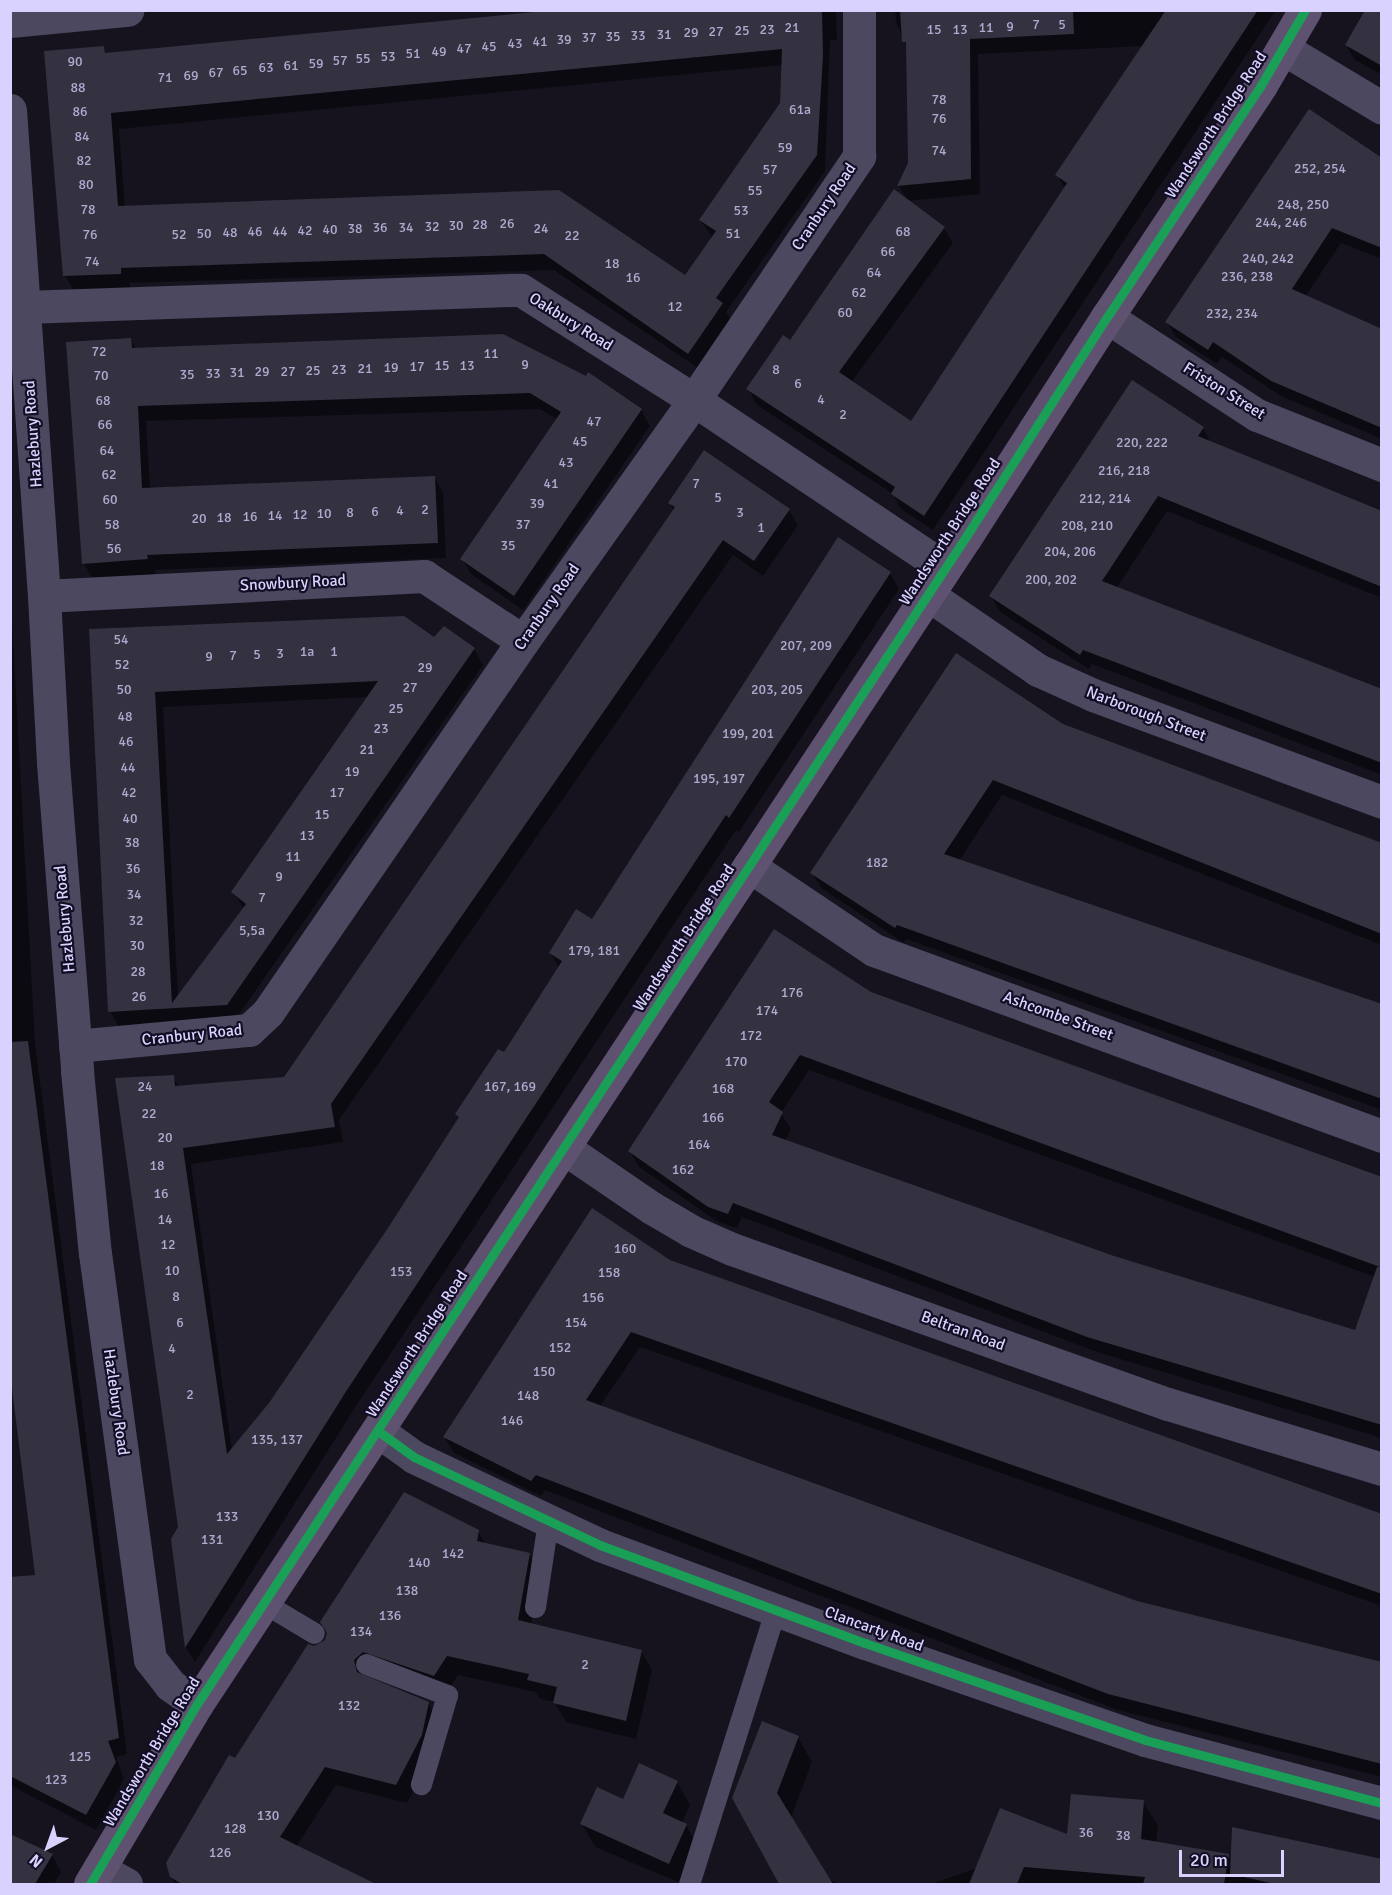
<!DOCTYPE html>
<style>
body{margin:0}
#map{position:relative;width:1392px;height:1895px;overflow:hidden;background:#16131f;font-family:Signika,sans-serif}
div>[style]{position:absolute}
.shadow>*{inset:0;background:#0007}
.building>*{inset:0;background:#343141}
.service>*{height:21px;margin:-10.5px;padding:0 10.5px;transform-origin:10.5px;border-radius:10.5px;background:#4b4860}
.minor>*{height:33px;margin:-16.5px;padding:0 16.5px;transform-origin:16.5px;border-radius:16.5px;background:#4b4860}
.primary>*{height:33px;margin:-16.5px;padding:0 16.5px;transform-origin:16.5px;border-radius:16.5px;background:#5f5271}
.cycleway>*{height:9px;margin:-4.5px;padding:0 4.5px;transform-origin:4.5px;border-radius:4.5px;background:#1a9f57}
span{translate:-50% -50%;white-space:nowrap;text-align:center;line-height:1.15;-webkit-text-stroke:4.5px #130e24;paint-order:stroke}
.number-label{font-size:14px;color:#b0aad0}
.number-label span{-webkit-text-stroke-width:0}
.street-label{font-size:16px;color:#d9d2ff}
.frame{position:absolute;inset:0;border:12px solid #d9d2ff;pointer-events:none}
.north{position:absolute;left:18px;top:1817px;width:60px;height:60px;-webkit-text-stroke:4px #130e24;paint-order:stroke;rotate:221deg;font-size:16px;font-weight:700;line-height:24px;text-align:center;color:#d9d2ff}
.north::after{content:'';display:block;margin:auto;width:21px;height:27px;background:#d9d2ff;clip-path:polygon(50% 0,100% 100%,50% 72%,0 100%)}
.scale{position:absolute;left:1179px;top:1850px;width:105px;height:27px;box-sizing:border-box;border:3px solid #d9d2ff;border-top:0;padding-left:8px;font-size:18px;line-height:21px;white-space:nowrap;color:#d9d2ff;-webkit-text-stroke:4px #130e24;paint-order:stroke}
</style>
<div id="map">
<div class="shadow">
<i style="clip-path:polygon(evenodd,572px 10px,836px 10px,837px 40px,830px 40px,825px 171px,726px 312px,731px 320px,698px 368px,554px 270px,130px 283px,130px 289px,74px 291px,65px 275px,104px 48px,107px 55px,572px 10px,783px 65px,781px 104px,700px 220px,713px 238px,685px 277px,558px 192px,125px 207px,119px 129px,783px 65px)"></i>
<i style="clip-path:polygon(evenodd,895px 10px,1164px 10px,1166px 33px,1180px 10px,1276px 10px,933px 530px,901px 509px,893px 494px,757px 405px,748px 389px,791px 342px,907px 200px,899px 186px,909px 163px,908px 49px,896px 22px,895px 10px,1144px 46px,1057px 175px,1065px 189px,911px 423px,851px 383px,953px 243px,944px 228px,908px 201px,980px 194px,978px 54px,1144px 46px)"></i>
<i style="clip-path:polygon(1382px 10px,1382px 75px,1355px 60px,1346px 45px)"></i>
<i style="clip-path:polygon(1382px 160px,1382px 259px,1341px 243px,1305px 297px,1382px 331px,1382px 439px,1281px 396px,1222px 357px,1217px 364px,1176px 337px,1167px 322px)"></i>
<i style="clip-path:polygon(503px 335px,641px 410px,650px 426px,523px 610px,471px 574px,462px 559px,558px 420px,540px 409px,146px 421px,150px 489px,434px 477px,443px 493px,446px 558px,155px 570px,156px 575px,93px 579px,84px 564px,130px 339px,136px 349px)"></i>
<i style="clip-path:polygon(1203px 428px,1211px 443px,1382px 513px,1382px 598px,1167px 511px,1116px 589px,1382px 690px,1382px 775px,1092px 664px,1089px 669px,1000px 612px,991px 596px)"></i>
<i style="clip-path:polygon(670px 503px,789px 510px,798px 525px,763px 576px,733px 555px,339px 1120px,343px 1142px,191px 1164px,232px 1450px,271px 1404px,389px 1229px,459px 1118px,457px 1114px,504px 1054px,559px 968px,550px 953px,592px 921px,890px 573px,899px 589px,739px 832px,736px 830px,356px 1406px,195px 1662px,186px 1648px,172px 1539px,180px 1527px,173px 1077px,179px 1087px,284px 1079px,674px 511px)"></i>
<i style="clip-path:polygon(10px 583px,35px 1043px,127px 1754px,116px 1757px,124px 1779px,96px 1830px,10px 1785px,10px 1646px,44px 1639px,10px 1359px)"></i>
<i style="clip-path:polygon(evenodd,444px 628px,474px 649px,483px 665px,235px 1020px,119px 1027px,110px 1011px,91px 630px,434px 639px,444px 628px,368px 697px,233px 892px,244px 909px,178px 996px,163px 707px,368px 697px)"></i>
<i style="clip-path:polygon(1062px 725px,1382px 845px,1382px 945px,1002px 795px,959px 861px,1382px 1006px,1382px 1110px,906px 939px,904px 943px,821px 888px,812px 873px)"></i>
<i style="clip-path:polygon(evenodd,870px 994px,1382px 1179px,1382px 1438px,1097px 1352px,742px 1217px,737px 1228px,718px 1222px,639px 1167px,630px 1151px,870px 994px,809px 1070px,1375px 1277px,1356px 1332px,1114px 1257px,785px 1141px,791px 1129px,781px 1113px,809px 1070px)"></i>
<i style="clip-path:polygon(669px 1261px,1382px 1516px,1382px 1606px,640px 1347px,600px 1406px,1137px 1602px,1382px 1664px,1382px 1777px,1118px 1710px,545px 1490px,541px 1496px,454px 1453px,445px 1438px)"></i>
<i style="clip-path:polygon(478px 1531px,486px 1545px,529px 1554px,540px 1573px,531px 1624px,641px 1651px,652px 1670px,636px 1739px,566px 1722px,554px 1702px,540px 1699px,536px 1692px,458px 1675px,445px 1695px,375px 1670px,366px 1678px,428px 1703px,439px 1722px,432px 1754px,407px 1803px,336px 1785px,296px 1847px,373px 1884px,175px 1884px,171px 1877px,236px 1760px,326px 1641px)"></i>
<i style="clip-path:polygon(798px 1737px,812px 1762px,791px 1818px,828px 1879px,840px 1884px,780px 1884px,734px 1798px)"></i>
<i style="clip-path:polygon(677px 1782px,690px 1805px,682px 1823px,686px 1825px,699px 1848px,683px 1884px,595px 1847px,582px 1824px,624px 1801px)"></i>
<i style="clip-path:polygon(1143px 1801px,1158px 1826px,1156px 1843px,1228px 1855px,1232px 1862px,1382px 1861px,1382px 1884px,931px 1884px,1069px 1836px)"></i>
<i style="clip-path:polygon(10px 1836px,52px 1855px,61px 1872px,54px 1884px,10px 1884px)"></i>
</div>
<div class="building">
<i style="clip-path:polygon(evenodd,556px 10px,822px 10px,823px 56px,817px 155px,716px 298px,723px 303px,688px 354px,544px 254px,121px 268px,121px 274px,63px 276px,44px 51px,104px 46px,105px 53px,556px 10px,782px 49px,780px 103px,699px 220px,716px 231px,685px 275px,559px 190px,118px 206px,111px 113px,782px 49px)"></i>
<i style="clip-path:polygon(900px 10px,1073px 10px,1074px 34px,970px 39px,971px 179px,897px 186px,908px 163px,906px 42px,902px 42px)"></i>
<i style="clip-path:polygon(1166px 10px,1258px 10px,924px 516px,891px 494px,895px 487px,746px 389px,783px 335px,790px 340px,894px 189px,945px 227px,839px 372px,911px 421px,1067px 183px,1055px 175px)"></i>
<i style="clip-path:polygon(1365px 10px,1382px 10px,1382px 66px,1345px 45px)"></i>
<i style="clip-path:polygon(1309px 109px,1382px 158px,1382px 248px,1332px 228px,1292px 289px,1382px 329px,1382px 428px,1271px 381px,1213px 342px,1208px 350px,1165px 322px)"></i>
<i style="clip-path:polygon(503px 334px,586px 376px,588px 372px,642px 409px,514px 596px,460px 559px,561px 412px,530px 393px,138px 406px,142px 488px,435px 476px,438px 543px,147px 555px,148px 559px,82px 564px,66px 342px,131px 338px,132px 348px)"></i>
<i style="clip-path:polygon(1132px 380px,1204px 427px,1198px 436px,1382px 511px,1382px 587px,1158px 496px,1102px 581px,1382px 689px,1382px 763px,1083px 650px,1080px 655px,989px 596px)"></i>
<i style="clip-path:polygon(704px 450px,790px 509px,754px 561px,723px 540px,331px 1104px,335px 1127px,183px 1148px,227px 1454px,269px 1403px,388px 1228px,459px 1117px,455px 1114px,498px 1049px,504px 1052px,534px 1005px,562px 961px,549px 953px,576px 909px,592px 919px,838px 537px,891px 572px,729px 818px,726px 815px,347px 1390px,185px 1648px,171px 1539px,178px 1527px,115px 1078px,174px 1075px,175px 1086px,284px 1077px,675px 507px,668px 503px)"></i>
<i style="clip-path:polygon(evenodd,404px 616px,434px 637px,444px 626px,475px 648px,227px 1005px,108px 1012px,89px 629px,404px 616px,378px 681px,231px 892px,246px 904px,172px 1003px,155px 692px,378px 681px)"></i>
<i style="clip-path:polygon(956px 653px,1063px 724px,1382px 843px,1382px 934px,993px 780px,944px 854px,1382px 1004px,1382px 1099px,897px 925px,895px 928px,810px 873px)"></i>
<i style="clip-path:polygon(evenodd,774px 929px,871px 992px,1382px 1177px,1382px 1425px,1087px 1337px,733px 1203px,728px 1214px,708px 1207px,628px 1151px,774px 929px,800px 1055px,1380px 1267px,1377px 1267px,1355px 1330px,1114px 1256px,772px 1135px,783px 1112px,769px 1102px,800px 1055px)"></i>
<i style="clip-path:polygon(28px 1041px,119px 1738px,108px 1741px,116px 1762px,86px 1815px,10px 1776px,10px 1577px,35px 1575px,10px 1372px,10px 1042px)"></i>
<i style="clip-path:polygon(592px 1208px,670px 1260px,1382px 1514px,1382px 1594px,631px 1332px,586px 1400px,1137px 1601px,1382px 1662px,1382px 1764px,1108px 1694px,536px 1475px,531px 1481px,443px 1437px)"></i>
<i style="clip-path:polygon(404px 1492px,479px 1530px,477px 1541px,530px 1553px,518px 1620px,642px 1650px,626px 1721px,553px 1703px,557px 1687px,527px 1680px,529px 1674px,447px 1656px,434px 1676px,363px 1652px,354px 1660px,357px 1672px,429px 1702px,422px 1735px,396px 1785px,325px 1767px,280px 1837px,376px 1884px,182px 1884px,170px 1877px,166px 1863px,229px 1755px,235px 1758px,308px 1644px,314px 1646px,325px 1640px,327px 1633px,320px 1622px)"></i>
<i style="clip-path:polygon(762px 1721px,799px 1736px,777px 1793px,833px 1884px,779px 1884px,732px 1798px)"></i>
<i style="clip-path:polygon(639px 1763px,678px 1781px,663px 1813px,687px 1824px,669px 1864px,580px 1824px,597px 1787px,623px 1799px)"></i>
<i style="clip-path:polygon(1071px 1794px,1144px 1800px,1141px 1839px,1229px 1854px,1224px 1884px,1143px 1884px,1145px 1877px,1024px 1867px,1017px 1884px,969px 1884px,1000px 1808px,1067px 1834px)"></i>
<i style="clip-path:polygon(1232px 1827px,1382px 1859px,1382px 1884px,1276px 1884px,1230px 1874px)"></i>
<i style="clip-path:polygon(10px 1834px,53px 1854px,35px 1884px,10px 1884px)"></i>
</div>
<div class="service">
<i style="left:264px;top:1603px;width:58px;rotate:31deg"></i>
<i style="left:535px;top:1607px;width:87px;rotate:-81.4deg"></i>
<i style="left:366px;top:1664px;width:87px;rotate:20.9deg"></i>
<i style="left:447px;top:1695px;width:93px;rotate:106.3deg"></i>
<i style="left:689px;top:1884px;width:289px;rotate:-72.5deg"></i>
</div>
<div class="minor">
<i style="left:10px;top:21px;width:118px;rotate:-5.4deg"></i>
<i style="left:1284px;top:49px;width:114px;rotate:31deg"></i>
<i style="left:10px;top:110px;width:487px;rotate:86deg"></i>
<i style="left:44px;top:596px;width:167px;rotate:86.9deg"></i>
<i style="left:53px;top:763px;width:309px;rotate:85.5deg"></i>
<i style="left:77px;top:1071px;width:183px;rotate:84.4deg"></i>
<i style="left:95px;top:1253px;width:410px;rotate:82.3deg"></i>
<i style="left:150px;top:1659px;width:33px;rotate:52deg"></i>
<i style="left:170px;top:1685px;width:33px;rotate:35deg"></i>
<i style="left:24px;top:307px;width:497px;rotate:-2deg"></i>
<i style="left:521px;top:290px;width:205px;rotate:32.4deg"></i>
<i style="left:694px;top:400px;width:302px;rotate:33.8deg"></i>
<i style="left:1107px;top:317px;width:179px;rotate:33.2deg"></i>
<i style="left:1257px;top:415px;width:135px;rotate:21.8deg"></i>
<i style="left:927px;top:594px;width:135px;rotate:34.4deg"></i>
<i style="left:1038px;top:670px;width:60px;rotate:24.4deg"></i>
<i style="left:1093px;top:695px;width:308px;rotate:20.3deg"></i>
<i style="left:44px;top:596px;width:381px;rotate:-3deg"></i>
<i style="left:424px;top:576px;width:118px;rotate:33.3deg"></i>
<i style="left:749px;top:866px;width:151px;rotate:33.9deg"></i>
<i style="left:874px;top:950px;width:541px;rotate:20.11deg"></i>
<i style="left:75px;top:1046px;width:175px;rotate:-5.3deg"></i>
<i style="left:249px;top:1030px;width:26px;rotate:-43deg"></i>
<i style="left:268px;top:1012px;width:450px;rotate:-55.5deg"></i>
<i style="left:523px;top:641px;width:296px;rotate:-54.6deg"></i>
<i style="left:694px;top:400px;width:295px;rotate:-55.9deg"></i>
<i style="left:859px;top:156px;width:146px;rotate:-90deg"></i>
<i style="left:564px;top:1148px;width:107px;rotate:34.3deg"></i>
<i style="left:652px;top:1208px;width:45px;rotate:30.5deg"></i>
<i style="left:691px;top:1231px;width:45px;rotate:23.7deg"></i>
<i style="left:732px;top:1249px;width:463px;rotate:19.6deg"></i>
<i style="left:1168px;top:1404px;width:224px;rotate:16.9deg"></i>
<i style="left:378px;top:1431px;width:44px;rotate:35.8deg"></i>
<i style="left:414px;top:1457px;width:206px;rotate:25.3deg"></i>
<i style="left:600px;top:1545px;width:283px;rotate:20.3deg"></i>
<i style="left:865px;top:1643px;width:296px;rotate:19.1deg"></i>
<i style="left:1145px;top:1740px;width:245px;rotate:14.9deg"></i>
<i style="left:99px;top:1869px;width:31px;rotate:29deg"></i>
</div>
<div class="primary">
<i style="left:90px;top:1884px;width:209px;rotate:-59.3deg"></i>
<i style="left:197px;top:1704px;width:1396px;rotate:-56.63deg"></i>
<i style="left:965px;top:538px;width:263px;rotate:-57.3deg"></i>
<i style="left:1107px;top:317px;width:278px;rotate:-56.4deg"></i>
<i style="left:1261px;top:85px;width:87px;rotate:-59.6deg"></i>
</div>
<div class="cycleway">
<i style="left:378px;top:1431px;width:44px;rotate:35.8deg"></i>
<i style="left:414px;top:1457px;width:206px;rotate:25.3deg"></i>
<i style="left:600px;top:1545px;width:283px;rotate:20.3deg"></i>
<i style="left:865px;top:1643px;width:296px;rotate:19.1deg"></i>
<i style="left:1145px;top:1740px;width:245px;rotate:14.9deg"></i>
<i style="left:90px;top:1884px;width:209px;rotate:-59.3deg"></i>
<i style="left:197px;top:1704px;width:1396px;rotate:-56.63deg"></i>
<i style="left:965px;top:538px;width:263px;rotate:-57.3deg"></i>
<i style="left:1107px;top:317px;width:278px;rotate:-56.4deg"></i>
<i style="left:1261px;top:85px;width:87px;rotate:-59.6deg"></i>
</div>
<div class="number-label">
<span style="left:1036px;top:25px">7</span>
<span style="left:1062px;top:25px">5</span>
<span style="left:1010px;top:27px">9</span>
<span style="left:792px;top:28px">21</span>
<span style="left:986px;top:28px">11</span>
<span style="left:767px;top:30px">23</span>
<span style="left:934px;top:30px">15</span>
<span style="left:960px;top:30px">13</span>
<span style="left:742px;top:31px">25</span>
<span style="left:716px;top:32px">27</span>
<span style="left:691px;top:33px">29</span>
<span style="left:664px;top:35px">31</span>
<span style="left:638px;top:36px">33</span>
<span style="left:613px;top:37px">35</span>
<span style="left:589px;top:38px">37</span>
<span style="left:564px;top:40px">39</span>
<span style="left:540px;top:42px">41</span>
<span style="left:515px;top:44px">43</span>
<span style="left:489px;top:47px">45</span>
<span style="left:464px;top:49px">47</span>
<span style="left:439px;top:52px">49</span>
<span style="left:413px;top:54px">51</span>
<span style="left:388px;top:57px">53</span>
<span style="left:363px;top:59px">55</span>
<span style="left:340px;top:61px">57</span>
<span style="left:75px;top:62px">90</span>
<span style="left:316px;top:64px">59</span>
<span style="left:291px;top:66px">61</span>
<span style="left:266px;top:68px">63</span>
<span style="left:240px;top:71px">65</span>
<span style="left:216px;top:73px">67</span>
<span style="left:191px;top:76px">69</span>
<span style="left:165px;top:78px">71</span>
<span style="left:78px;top:88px">88</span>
<span style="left:939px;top:100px">78</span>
<span style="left:800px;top:110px">61a</span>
<span style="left:80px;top:112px">86</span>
<span style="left:939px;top:119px">76</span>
<span style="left:82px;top:137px">84</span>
<span style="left:785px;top:148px">59</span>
<span style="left:939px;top:151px">74</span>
<span style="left:84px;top:161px">82</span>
<span style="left:1320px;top:169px">252, 254</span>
<span style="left:770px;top:170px">57</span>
<span style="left:86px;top:185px">80</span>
<span style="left:755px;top:191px">55</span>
<span style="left:1303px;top:205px">248, 250</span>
<span style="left:88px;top:210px">78</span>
<span style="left:741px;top:211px">53</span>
<span style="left:1281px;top:223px">244, 246</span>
<span style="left:507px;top:224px">26</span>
<span style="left:480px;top:225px">28</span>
<span style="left:456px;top:226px">30</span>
<span style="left:432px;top:227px">32</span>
<span style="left:380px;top:228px">36</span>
<span style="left:406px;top:228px">34</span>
<span style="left:355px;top:229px">38</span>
<span style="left:541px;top:229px">24</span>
<span style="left:330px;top:230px">40</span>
<span style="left:305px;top:231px">42</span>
<span style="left:255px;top:232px">46</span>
<span style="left:280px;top:232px">44</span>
<span style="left:903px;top:232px">68</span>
<span style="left:230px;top:233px">48</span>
<span style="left:204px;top:234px">50</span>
<span style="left:733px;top:234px">51</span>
<span style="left:90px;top:235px">76</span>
<span style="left:179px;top:235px">52</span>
<span style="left:572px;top:236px">22</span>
<span style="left:888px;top:252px">66</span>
<span style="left:1268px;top:259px">240, 242</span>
<span style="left:92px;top:262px">74</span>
<span style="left:612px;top:264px">18</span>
<span style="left:874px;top:273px">64</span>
<span style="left:1247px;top:277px">236, 238</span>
<span style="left:633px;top:278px">16</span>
<span style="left:859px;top:293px">62</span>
<span style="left:675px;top:307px">12</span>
<span style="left:845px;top:313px">60</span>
<span style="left:1232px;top:314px">232, 234</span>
<span style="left:99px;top:352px">72</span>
<span style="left:491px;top:354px">11</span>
<span style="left:525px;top:365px">9</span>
<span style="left:442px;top:366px">15</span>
<span style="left:467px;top:366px">13</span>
<span style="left:417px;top:367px">17</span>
<span style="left:391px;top:368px">19</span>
<span style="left:365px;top:369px">21</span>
<span style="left:339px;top:370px">23</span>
<span style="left:776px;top:370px">8</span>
<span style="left:313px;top:371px">25</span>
<span style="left:262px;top:372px">29</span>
<span style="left:288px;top:372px">27</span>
<span style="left:237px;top:373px">31</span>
<span style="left:213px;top:374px">33</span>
<span style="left:187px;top:375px">35</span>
<span style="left:101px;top:376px">70</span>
<span style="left:798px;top:384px">6</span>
<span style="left:821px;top:400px">4</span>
<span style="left:103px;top:401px">68</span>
<span style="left:843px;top:415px">2</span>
<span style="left:594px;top:422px">47</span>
<span style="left:105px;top:425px">66</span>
<span style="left:580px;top:442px">45</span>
<span style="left:1142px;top:443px">220, 222</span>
<span style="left:107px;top:451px">64</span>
<span style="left:566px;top:463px">43</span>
<span style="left:1124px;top:471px">216, 218</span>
<span style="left:109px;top:475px">62</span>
<span style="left:551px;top:484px">41</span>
<span style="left:696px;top:484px">7</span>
<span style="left:718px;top:498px">5</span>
<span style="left:1105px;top:499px">212, 214</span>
<span style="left:110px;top:500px">60</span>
<span style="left:537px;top:504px">39</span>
<span style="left:425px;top:510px">2</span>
<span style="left:400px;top:511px">4</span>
<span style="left:375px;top:512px">6</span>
<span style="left:350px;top:513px">8</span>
<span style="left:740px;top:513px">3</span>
<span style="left:324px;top:514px">10</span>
<span style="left:300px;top:515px">12</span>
<span style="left:275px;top:516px">14</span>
<span style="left:250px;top:517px">16</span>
<span style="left:224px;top:518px">18</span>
<span style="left:199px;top:519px">20</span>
<span style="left:112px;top:525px">58</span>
<span style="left:523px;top:525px">37</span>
<span style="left:1087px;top:526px">208, 210</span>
<span style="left:761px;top:528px">1</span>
<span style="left:508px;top:546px">35</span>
<span style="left:114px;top:549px">56</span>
<span style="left:1070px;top:552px">204, 206</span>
<span style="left:1051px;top:580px">200, 202</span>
<span style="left:121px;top:640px">54</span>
<span style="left:806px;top:646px">207, 209</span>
<span style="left:307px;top:652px">1a</span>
<span style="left:334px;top:652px">1</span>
<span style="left:280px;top:654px">3</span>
<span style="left:257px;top:655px">5</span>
<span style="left:233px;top:656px">7</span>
<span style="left:209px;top:657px">9</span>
<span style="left:122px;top:665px">52</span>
<span style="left:425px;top:668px">29</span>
<span style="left:410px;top:688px">27</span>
<span style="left:124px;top:690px">50</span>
<span style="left:777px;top:690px">203, 205</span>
<span style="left:396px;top:709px">25</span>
<span style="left:125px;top:717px">48</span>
<span style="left:381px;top:729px">23</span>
<span style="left:748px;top:734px">199, 201</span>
<span style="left:126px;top:742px">46</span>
<span style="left:367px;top:750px">21</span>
<span style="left:128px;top:768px">44</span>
<span style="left:352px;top:772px">19</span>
<span style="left:719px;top:779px">195, 197</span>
<span style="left:129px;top:793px">42</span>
<span style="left:337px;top:793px">17</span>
<span style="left:322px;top:815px">15</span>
<span style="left:130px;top:819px">40</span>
<span style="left:307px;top:836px">13</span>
<span style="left:132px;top:843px">38</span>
<span style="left:293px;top:857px">11</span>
<span style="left:877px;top:863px">182</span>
<span style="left:133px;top:869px">36</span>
<span style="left:279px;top:877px">9</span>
<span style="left:134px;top:895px">34</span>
<span style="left:262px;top:898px">7</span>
<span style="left:136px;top:921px">32</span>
<span style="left:252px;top:931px">5,5a</span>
<span style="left:137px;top:946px">30</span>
<span style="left:594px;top:951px">179, 181</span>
<span style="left:138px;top:972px">28</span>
<span style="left:792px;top:993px">176</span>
<span style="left:139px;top:997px">26</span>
<span style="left:767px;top:1011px">174</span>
<span style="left:751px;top:1036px">172</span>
<span style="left:736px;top:1062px">170</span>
<span style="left:145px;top:1087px">24</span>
<span style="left:510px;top:1087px">167, 169</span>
<span style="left:723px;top:1089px">168</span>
<span style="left:149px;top:1114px">22</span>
<span style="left:713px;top:1118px">166</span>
<span style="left:165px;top:1138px">20</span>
<span style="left:699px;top:1145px">164</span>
<span style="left:157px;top:1166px">18</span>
<span style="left:683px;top:1170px">162</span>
<span style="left:161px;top:1194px">16</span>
<span style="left:165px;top:1220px">14</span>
<span style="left:168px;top:1245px">12</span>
<span style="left:625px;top:1249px">160</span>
<span style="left:172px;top:1271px">10</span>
<span style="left:401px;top:1272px">153</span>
<span style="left:609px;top:1273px">158</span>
<span style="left:176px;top:1297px">8</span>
<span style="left:593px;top:1298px">156</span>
<span style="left:180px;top:1323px">6</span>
<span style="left:576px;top:1323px">154</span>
<span style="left:560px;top:1348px">152</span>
<span style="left:172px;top:1349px">4</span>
<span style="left:544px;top:1372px">150</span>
<span style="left:190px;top:1395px">2</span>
<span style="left:528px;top:1396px">148</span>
<span style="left:512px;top:1421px">146</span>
<span style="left:277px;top:1440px">135, 137</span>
<span style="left:227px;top:1517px">133</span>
<span style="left:212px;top:1540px">131</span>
<span style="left:453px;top:1554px">142</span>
<span style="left:419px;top:1563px">140</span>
<span style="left:407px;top:1591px">138</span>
<span style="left:390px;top:1616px">136</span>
<span style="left:361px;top:1632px">134</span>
<span style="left:585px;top:1665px">2</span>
<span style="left:349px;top:1706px">132</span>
<span style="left:80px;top:1757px">125</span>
<span style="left:56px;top:1780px">123</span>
<span style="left:268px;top:1816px">130</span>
<span style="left:235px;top:1829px">128</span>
<span style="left:1086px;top:1833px">36</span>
<span style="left:1123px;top:1836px">38</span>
<span style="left:220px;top:1853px">126</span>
</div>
<div class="street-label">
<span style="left:1216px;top:125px;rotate:-57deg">Wandsworth Bridge Road</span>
<span style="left:824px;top:207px;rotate:-56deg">Cranbury Road</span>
<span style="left:571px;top:322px;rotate:32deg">Oakbury Road</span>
<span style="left:1224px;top:391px;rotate:32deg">Friston Street</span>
<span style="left:33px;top:434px;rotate:-94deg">Hazlebury Road</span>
<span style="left:950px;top:532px;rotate:-57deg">Wandsworth Bridge Road</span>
<span style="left:293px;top:583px;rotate:-3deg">Snowbury Road</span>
<span style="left:547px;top:607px;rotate:-55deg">Cranbury Road</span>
<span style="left:1146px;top:714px;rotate:21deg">Narborough Street</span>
<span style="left:65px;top:919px;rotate:-95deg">Hazlebury Road</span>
<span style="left:684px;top:938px;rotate:-57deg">Wandsworth Bridge Road</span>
<span style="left:1058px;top:1016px;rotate:20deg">Ashcombe Street</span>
<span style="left:192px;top:1035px;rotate:-6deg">Cranbury Road</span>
<span style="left:963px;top:1331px;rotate:20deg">Beltran Road</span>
<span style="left:417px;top:1344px;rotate:-57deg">Wandsworth Bridge Road</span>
<span style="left:116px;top:1402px;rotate:82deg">Hazlebury Road</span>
<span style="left:874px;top:1629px;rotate:20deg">Clancarty Road</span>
<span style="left:152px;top:1752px;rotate:-59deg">Wandsworth Bridge Road</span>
</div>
<div class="frame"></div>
<div class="north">N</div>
<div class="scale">20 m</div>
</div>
